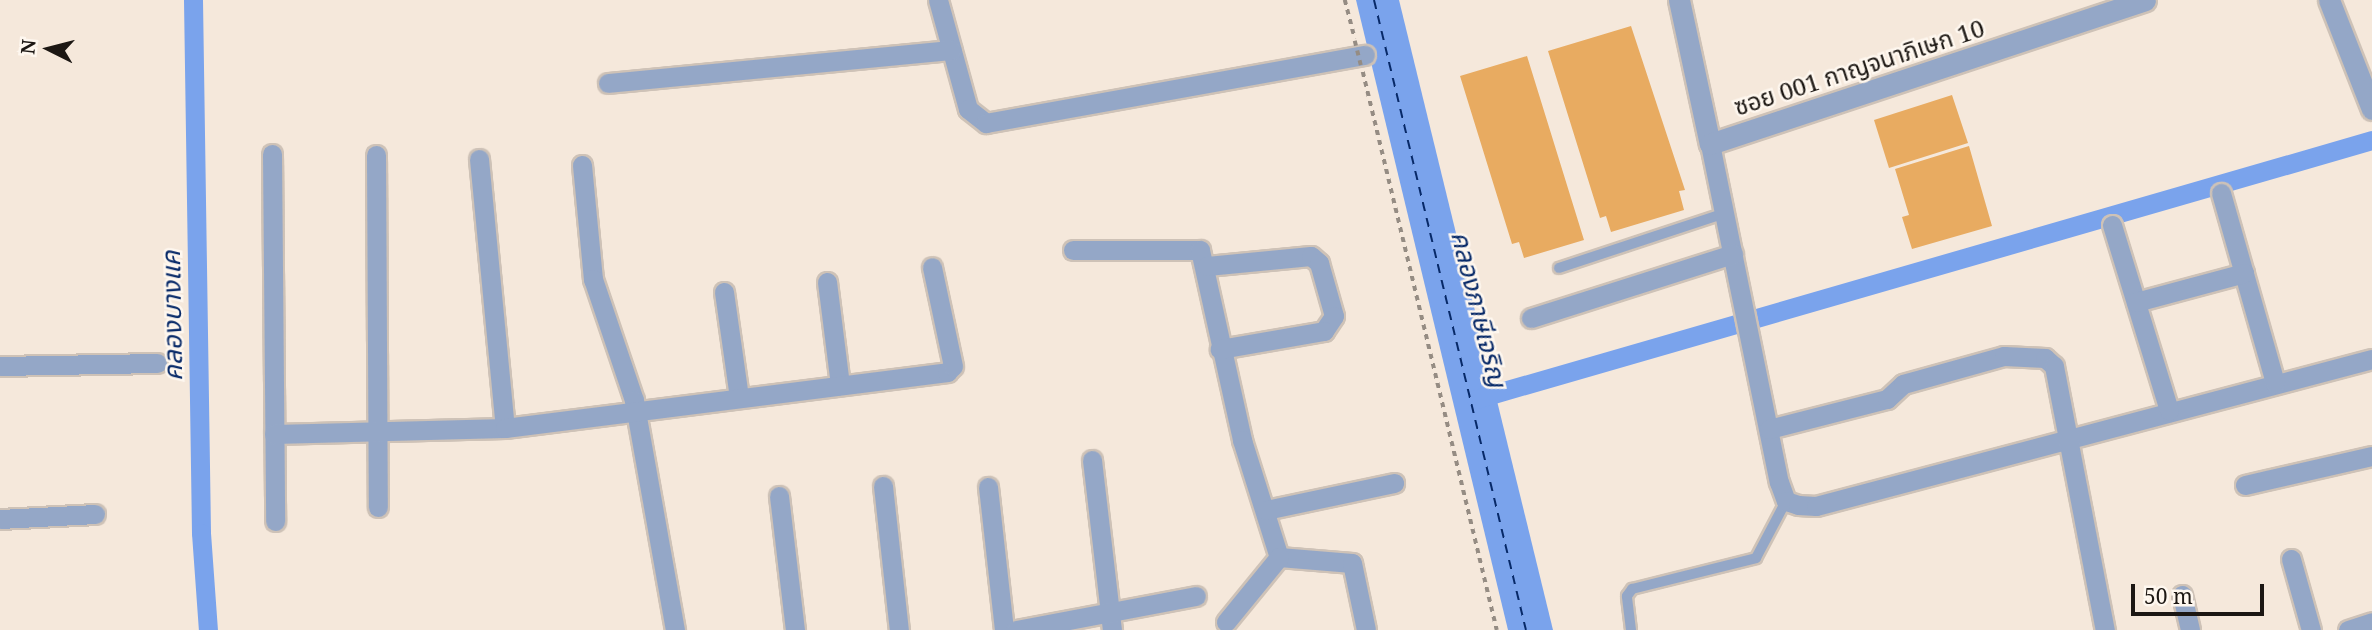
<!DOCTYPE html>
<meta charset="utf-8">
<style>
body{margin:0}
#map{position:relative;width:2372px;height:630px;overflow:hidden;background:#f5e8db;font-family:"Noto Serif","Noto Sans Thai",serif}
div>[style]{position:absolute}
.water>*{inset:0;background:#7aa3ec}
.canal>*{height:19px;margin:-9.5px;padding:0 9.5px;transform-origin:9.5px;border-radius:9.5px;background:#7aa3ec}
.ferry>*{height:2px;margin-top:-1px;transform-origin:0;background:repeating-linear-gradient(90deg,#072968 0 9px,transparent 0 16px)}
.building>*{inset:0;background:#e8ab61}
.path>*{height:3.5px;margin-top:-1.75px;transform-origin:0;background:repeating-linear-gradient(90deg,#958c83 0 5px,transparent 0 10px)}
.roads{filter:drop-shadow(2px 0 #cec2b7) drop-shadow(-2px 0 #cec2b7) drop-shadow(0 2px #cec2b7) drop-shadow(0 -2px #cec2b7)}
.service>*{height:10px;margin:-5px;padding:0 5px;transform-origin:5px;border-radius:5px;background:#94a7c7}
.minor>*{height:19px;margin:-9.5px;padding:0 9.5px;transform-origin:9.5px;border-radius:9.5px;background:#94a7c7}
.tertiary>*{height:21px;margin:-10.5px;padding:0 10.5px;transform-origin:10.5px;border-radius:10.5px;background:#94a7c7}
.path-bridge>*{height:3.5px;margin-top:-1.75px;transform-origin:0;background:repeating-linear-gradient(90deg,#958c83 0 5px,transparent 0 10px)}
span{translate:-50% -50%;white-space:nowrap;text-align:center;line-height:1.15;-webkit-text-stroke:5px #fef7ef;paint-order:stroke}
.street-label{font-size:24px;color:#1c1713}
.water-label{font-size:26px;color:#072968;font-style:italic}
.north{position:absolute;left:14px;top:14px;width:70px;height:70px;-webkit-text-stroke:5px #fef7ef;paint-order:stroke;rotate:276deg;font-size:19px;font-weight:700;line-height:28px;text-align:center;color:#1c1713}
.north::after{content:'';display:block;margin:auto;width:24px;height:32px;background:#1c1713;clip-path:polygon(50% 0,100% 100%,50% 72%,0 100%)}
.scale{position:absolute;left:2131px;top:584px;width:133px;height:32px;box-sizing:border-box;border:4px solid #1c1713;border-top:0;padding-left:9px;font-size:21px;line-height:24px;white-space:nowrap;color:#1c1713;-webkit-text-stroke:5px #fef7ef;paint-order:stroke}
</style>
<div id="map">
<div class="water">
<i style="clip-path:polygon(1356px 0,1399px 0,1553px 630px,1508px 630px)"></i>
</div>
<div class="canal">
<i style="left:193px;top:0;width:533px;rotate:89.14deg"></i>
<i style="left:201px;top:533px;width:97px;rotate:85.9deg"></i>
<i style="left:1476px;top:399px;width:933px;rotate:-16.12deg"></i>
</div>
<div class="ferry">
<i style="left:1374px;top:0;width:648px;rotate:76.44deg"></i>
</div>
<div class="building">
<i style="clip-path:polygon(1631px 26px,1685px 190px,1679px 191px,1684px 210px,1611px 232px,1606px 216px,1600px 218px,1548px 51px)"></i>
<i style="clip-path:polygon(1527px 56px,1584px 240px,1524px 258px,1519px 242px,1512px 244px,1460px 76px)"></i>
<i style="clip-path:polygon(1952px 95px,1968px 143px,1889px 168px,1874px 120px)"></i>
<i style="clip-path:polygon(1969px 146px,1992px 226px,1912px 249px,1902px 217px,1909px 215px,1895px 169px)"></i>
</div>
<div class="path">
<i style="left:1345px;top:0;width:40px;rotate:75.6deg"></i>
<i style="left:1363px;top:72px;width:574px;rotate:76.5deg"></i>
</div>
<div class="roads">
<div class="service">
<i style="left:1559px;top:268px;width:175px;rotate:-18.3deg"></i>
<i style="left:1631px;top:630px;width:34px;rotate:-97deg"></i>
<i style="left:1627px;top:596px;width:9px;rotate:-54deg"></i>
<i style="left:1632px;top:589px;width:128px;rotate:-14deg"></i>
<i style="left:1756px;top:558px;width:64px;rotate:-62.2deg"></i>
</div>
<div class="minor">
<i style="left:938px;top:0;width:113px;rotate:74.6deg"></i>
<i style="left:968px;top:109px;width:23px;rotate:38deg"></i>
<i style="left:986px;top:123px;width:385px;rotate:-10.2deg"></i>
<i style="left:608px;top:83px;width:345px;rotate:-5.5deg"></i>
<i style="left:1710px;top:144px;width:345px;rotate:78.5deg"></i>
<i style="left:1779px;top:482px;width:20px;rotate:70deg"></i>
<i style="left:1786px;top:501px;width:13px;rotate:18deg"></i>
<i style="left:1798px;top:505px;width:18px;rotate:3deg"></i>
<i style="left:1816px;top:506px;width:575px;rotate:-14.81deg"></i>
<i style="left:272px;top:154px;width:367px;rotate:89.5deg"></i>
<i style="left:376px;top:155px;width:352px;rotate:89.7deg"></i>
<i style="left:479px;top:159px;width:270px;rotate:84.5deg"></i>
<i style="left:582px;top:165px;width:115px;rotate:84.5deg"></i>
<i style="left:593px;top:279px;width:128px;rotate:71.3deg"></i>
<i style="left:634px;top:400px;width:234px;rotate:79.9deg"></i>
<i style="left:2221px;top:193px;width:198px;rotate:74.1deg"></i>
<i style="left:2112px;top:225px;width:194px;rotate:72.9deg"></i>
<i style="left:1073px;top:250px;width:127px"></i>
<i style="left:1200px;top:250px;width:195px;rotate:77.5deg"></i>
<i style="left:1242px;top:440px;width:123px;rotate:72.5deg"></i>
<i style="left:1279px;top:557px;width:73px;rotate:4.7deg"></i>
<i style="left:1352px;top:563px;width:68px;rotate:78.2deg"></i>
<i style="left:1207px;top:266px;width:104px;rotate:-5.5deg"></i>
<i style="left:1311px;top:256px;width:11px;rotate:41deg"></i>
<i style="left:1319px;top:263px;width:55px;rotate:74.2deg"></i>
<i style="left:1334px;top:316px;width:18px;rotate:124deg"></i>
<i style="left:1324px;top:331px;width:106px;rotate:170.2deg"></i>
<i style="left:827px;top:282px;width:104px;rotate:82.8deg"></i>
<i style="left:724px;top:292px;width:106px;rotate:81.9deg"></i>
<i style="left:2136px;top:302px;width:112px;rotate:-15deg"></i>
<i style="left:1531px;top:318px;width:212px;rotate:-17.6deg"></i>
<i style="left:0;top:366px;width:157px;rotate:-1.1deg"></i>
<i style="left:1769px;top:429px;width:122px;rotate:-14.3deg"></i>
<i style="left:1887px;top:399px;width:22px;rotate:-43deg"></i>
<i style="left:1903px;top:384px;width:105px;rotate:-15.5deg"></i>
<i style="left:2004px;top:356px;width:41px;rotate:2.8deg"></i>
<i style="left:2045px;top:358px;width:12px;rotate:42deg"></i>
<i style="left:2054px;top:366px;width:269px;rotate:79.1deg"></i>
<i style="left:274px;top:434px;width:231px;rotate:-1.5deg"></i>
<i style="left:505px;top:428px;width:446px;rotate:-7.2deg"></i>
<i style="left:947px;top:372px;width:8px;rotate:-45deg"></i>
<i style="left:953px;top:366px;width:101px;rotate:-102deg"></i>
<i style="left:1092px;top:460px;width:171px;rotate:83.3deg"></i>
<i style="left:2245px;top:485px;width:130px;rotate:-12.9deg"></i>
<i style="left:883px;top:486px;width:145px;rotate:83.7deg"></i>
<i style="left:988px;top:487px;width:144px;rotate:83.6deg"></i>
<i style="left:779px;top:496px;width:135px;rotate:83.2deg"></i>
<i style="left:1266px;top:510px;width:131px;rotate:-11.9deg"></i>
<i style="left:0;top:519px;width:95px;rotate:-3deg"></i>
<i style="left:2291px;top:559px;width:74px;rotate:74.3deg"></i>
<i style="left:2182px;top:595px;width:36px;rotate:77deg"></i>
<i style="left:1226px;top:622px;width:84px;rotate:-50.8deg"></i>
<i style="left:1016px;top:630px;width:183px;rotate:-10.7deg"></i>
<i style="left:2348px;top:630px;width:25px;rotate:-18deg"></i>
</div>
<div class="tertiary">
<i style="left:1679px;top:0;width:147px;rotate:77.9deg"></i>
<i style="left:1710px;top:144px;width:458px;rotate:-18.3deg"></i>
<i style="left:2329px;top:0;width:117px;rotate:68.5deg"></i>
</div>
</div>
<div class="path-bridge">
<i style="left:1355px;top:41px;width:30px;rotate:76deg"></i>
</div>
<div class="street-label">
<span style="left:1859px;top:67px;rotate:-18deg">ซอย 001 กาญจนาภิเษก 10</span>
</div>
<div class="water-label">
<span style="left:1479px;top:309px;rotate:76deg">คลองภาษีเจริญ</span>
<span style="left:172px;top:316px;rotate:-91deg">คลองบางแค</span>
</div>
<div class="north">N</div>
<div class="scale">50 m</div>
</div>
